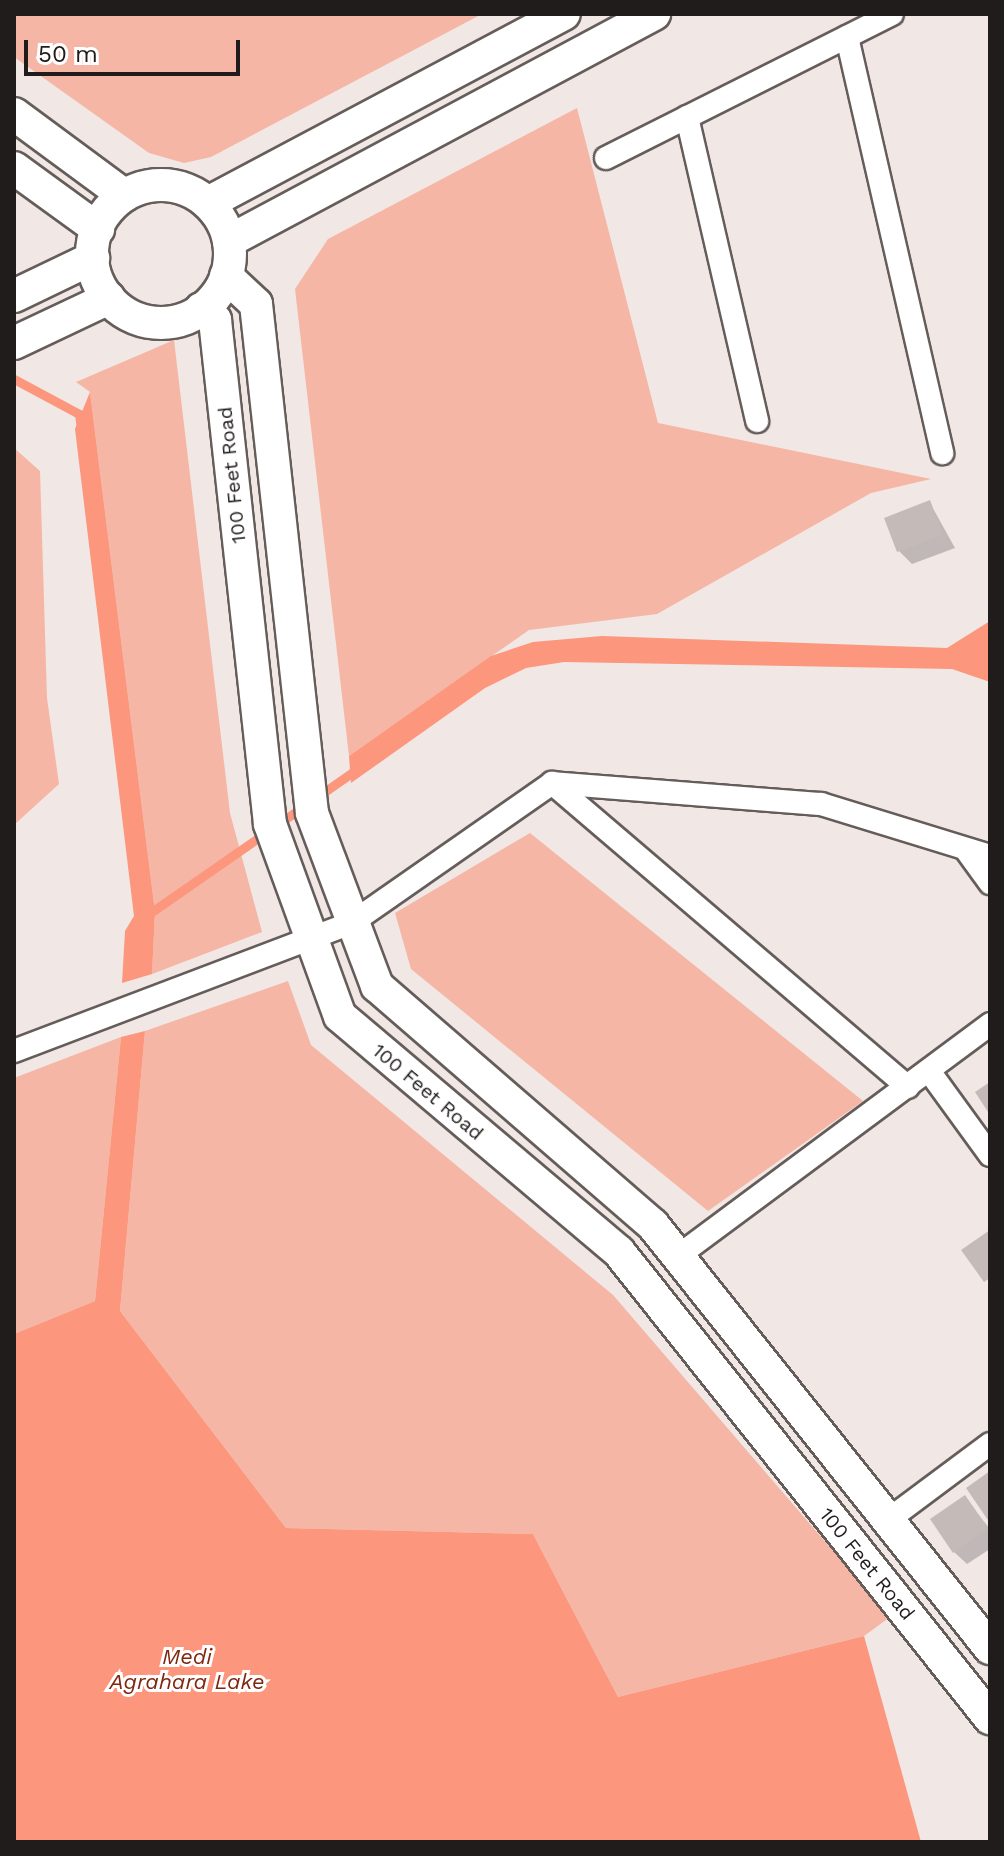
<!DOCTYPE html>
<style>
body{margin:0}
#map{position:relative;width:1004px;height:1856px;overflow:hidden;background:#f1e7e4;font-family:"Work Sans",sans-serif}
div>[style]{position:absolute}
.green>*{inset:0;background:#f5b6a5}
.water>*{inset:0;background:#fc967c}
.shadow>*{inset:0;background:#0003}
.stream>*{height:9px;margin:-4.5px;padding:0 4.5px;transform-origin:4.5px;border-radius:4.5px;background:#fc967c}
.building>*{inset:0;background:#c4bab7}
.roads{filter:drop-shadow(2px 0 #655d5a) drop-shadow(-2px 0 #655d5a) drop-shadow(0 2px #655d5a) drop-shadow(0 -2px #655d5a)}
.street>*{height:22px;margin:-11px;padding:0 11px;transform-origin:11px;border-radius:11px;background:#fff}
.secondary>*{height:32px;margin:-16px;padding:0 16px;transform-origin:16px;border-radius:16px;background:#fff}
.secondary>.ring{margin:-16px;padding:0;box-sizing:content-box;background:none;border:32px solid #fff;border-radius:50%}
span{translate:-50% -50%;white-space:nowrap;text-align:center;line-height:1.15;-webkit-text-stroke:6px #fff;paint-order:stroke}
.street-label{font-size:20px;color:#201c1b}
.water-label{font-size:22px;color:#80270f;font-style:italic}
.frame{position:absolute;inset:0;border:16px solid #201c1b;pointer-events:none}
.scale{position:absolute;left:24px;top:40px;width:216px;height:36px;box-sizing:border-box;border:4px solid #201c1b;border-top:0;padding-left:10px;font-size:24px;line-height:28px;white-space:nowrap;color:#201c1b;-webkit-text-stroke:6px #fff;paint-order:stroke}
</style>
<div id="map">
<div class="green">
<i style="clip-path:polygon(14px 14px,482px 14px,211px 157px,184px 163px,149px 153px,14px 57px)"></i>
<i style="clip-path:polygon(577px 108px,658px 423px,931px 479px,871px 493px,657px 614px,529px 630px,349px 756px,295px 289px,328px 239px)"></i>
<i style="clip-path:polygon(174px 340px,230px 813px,262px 932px,152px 974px,155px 912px,90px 392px,76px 382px)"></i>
<i style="clip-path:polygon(14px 448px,40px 471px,47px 698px,59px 784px,14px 825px)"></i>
<i style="clip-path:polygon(530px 833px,863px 1101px,708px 1211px,411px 969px,395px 913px)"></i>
<i style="clip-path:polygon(288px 981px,311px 1045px,613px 1295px,890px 1617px,864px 1636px,618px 1697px,533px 1534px,286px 1528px,120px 1311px,145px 1031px)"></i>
<i style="clip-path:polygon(121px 1037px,95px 1301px,14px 1334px,14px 1078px)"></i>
</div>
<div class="water">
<i style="clip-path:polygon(90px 392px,155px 912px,152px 974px,122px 983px,125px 931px,134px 916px,75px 429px)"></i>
<i style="clip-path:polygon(990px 621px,990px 682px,952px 669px,564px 662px,526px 668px,485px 688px,351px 783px,349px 756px,491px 656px,533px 642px,602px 636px,947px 648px)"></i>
<i style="clip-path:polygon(145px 1031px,120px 1311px,286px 1528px,533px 1534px,618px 1697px,864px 1636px,921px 1842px,14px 1842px,14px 1334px,95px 1301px,121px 1037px)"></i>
</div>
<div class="shadow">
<i style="clip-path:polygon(930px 503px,955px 548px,912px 564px,899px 551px)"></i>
<i style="clip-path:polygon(965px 1498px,990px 1529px,990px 1549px,967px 1564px,954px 1552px)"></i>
</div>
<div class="stream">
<i style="left:14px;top:379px;width:74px;rotate:28.3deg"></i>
<i style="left:79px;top:414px;width:14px;rotate:82deg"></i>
<i style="left:317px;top:797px;width:52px;rotate:-34.9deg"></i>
<i style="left:150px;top:913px;width:188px;rotate:-34.8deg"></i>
</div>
<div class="building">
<i style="clip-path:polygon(930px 500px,943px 535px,897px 552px,884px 518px)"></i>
<i style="clip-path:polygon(990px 1082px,990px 1115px,975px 1092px)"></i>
<i style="clip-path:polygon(990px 1230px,990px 1278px,984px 1282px,961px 1250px)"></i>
<i style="clip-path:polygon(990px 1471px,990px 1523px,966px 1488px)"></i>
<i style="clip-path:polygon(965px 1495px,988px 1528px,953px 1553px,930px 1519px)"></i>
</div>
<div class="roads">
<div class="street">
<i style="left:847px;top:37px;width:427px;rotate:77.1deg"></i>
<i style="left:687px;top:117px;width:312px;rotate:77deg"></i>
<i style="left:606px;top:158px;width:320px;rotate:-26.7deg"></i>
<i style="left:552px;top:783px;width:468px;rotate:40.5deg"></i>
<i style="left:966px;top:850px;width:41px;rotate:54deg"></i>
<i style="left:14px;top:1051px;width:363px;rotate:-20.8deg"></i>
<i style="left:353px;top:922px;width:243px;rotate:-34.9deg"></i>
<i style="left:552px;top:783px;width:270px;rotate:4.5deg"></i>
<i style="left:821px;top:804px;width:177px;rotate:17.1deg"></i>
<i style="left:929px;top:1071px;width:104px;rotate:54deg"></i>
<i style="left:678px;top:1256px;width:389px;rotate:-36.6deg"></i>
<i style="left:888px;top:1520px;width:127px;rotate:-36.7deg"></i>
</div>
<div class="secondary">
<i style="left:14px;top:114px;width:137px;rotate:36.4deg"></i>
<i style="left:14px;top:168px;width:104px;rotate:36deg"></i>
<i class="ring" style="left:92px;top:185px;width:106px;height:106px"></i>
<i style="left:208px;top:203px;width:403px;rotate:-28deg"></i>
<i style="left:229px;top:241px;width:482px;rotate:-28.1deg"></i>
<i style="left:226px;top:276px;width:41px;rotate:43deg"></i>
<i style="left:256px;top:304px;width:512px;rotate:83.72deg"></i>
<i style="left:312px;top:813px;width:185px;rotate:69.4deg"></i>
<i style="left:377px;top:986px;width:365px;rotate:40.9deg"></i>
<i style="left:653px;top:1225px;width:541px;rotate:51.46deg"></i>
<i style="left:14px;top:296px;width:88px;rotate:-25.7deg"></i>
<i style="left:201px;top:309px;width:18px;rotate:38deg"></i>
<i style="left:215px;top:320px;width:507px;rotate:83.77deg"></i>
<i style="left:270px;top:824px;width:204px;rotate:70deg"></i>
<i style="left:340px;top:1016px;width:365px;rotate:40.2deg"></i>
<i style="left:619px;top:1252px;width:596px;rotate:51.48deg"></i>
<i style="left:14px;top:343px;width:105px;rotate:-25.3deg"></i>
</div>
</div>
<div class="street-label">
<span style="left:232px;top:475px;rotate:-96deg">100 Feet Road</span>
<span style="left:428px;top:1092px;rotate:40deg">100 Feet Road</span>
<span style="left:867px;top:1564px;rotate:51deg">100 Feet Road</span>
</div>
<div class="water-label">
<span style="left:187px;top:1669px">Medi<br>Agrahara Lake</span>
</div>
<div class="frame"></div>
<div class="scale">50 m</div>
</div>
